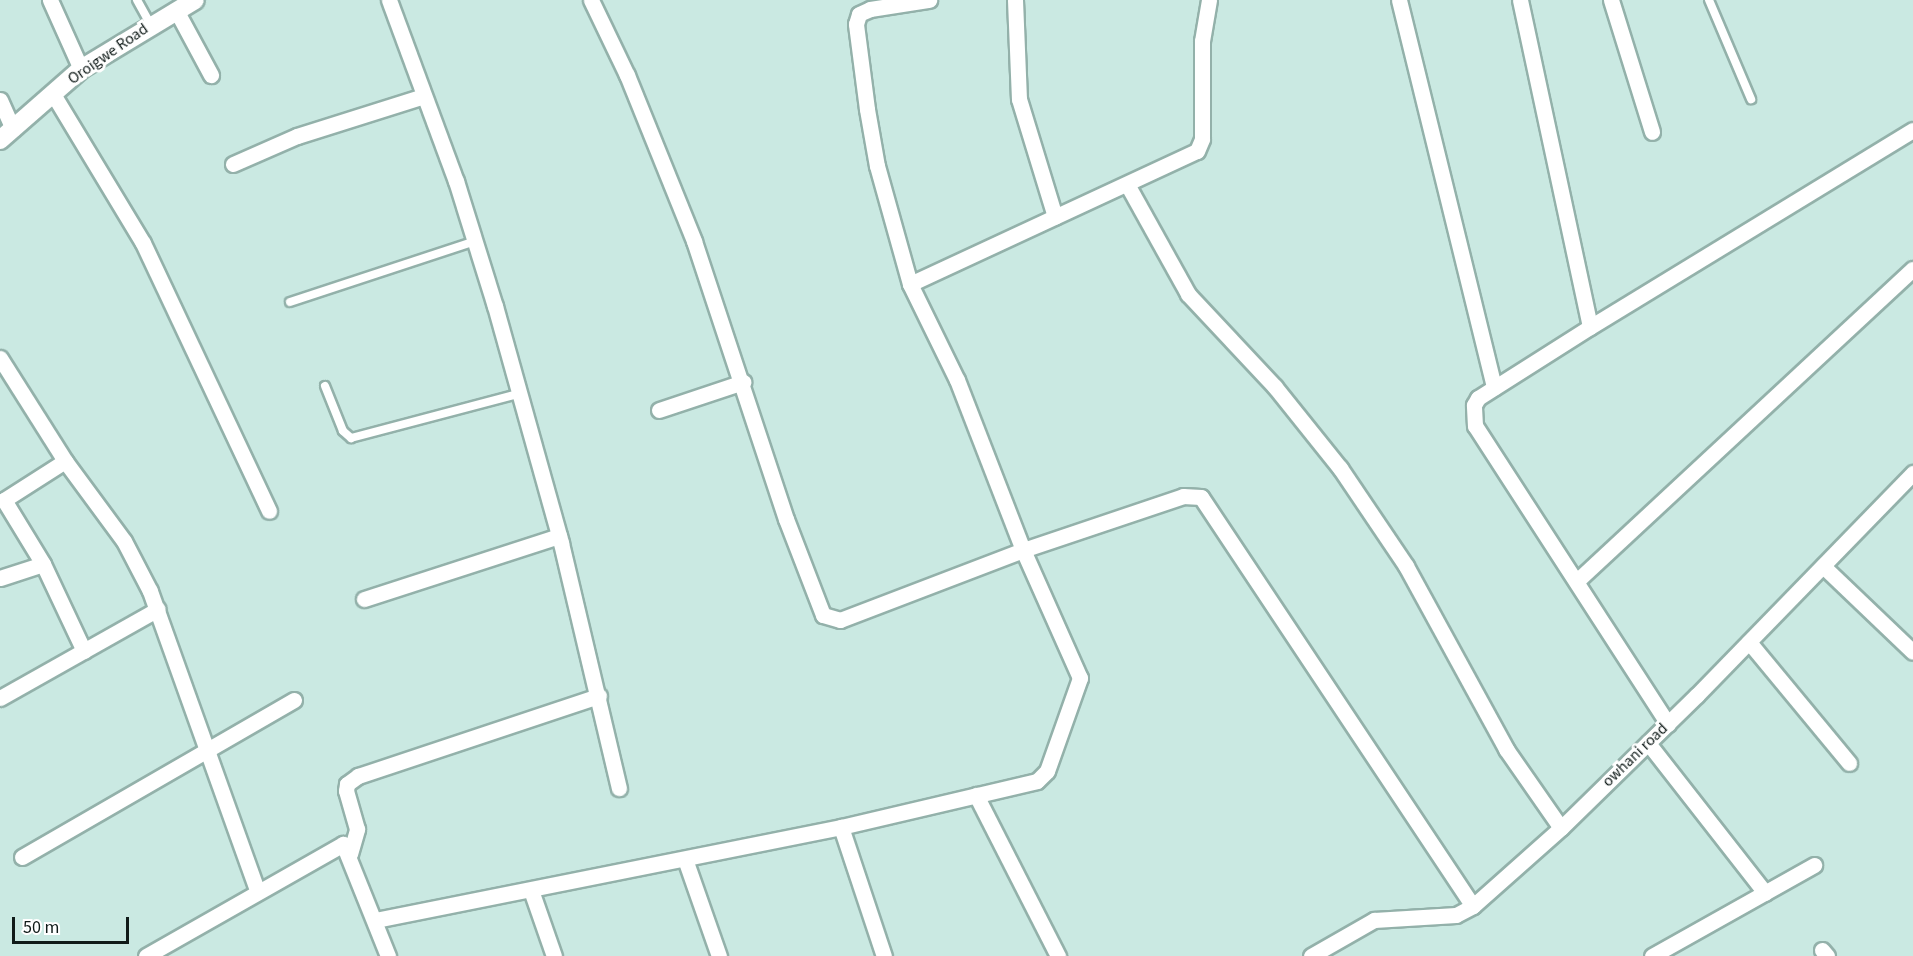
<!DOCTYPE html>
<style>
body{margin:0}
#map{position:relative;width:1913px;height:956px;overflow:hidden;background:#cae9e2;font-family:"Source Sans 3",sans-serif}
div>[style]{position:absolute}
.roads{filter:drop-shadow(2px 0 #93b1aa) drop-shadow(-2px 0 #93b1aa) drop-shadow(0 2px #93b1aa) drop-shadow(0 -2px #93b1aa)}
.service>*{height:8px;margin:-4px;padding:0 4px;transform-origin:4px;border-radius:4px;background:#fff}
.minor>*{height:15px;margin:-7.5px;padding:0 7.5px;transform-origin:7.5px;border-radius:7.5px;background:#fff}
.tertiary>*{height:18px;margin:-9px;padding:0 9px;transform-origin:9px;border-radius:9px;background:#fff}
span{translate:-50% -50%;white-space:nowrap;text-align:center;line-height:1.15;-webkit-text-stroke:6px #fff;paint-order:stroke}
.street-label{font-size:16px;color:#101b19}
.scale{position:absolute;left:12px;top:917px;width:117px;height:27px;box-sizing:border-box;border:3px solid #101b19;border-top:0;padding-left:8px;font-size:18px;line-height:21px;white-space:nowrap;color:#101b19;-webkit-text-stroke:4px #fff;paint-order:stroke}
</style>
<div id="map">
<div class="roads">
<div class="service">
<i style="left:137px;top:0;width:26px;rotate:61deg"></i>
<i style="left:1709px;top:0;width:108px;rotate:67deg"></i>
<i style="left:290px;top:302px;width:196px;rotate:-18.2deg"></i>
<i style="left:325px;top:386px;width:48px;rotate:68.2deg"></i>
<i style="left:343px;top:431px;width:11px;rotate:41deg"></i>
<i style="left:351px;top:438px;width:173px;rotate:-14.8deg"></i>
</div>
<div class="minor">
<i style="left:50px;top:0;width:76px;rotate:65.8deg"></i>
<i style="left:389px;top:0;width:193px;rotate:69.7deg"></i>
<i style="left:456px;top:181px;width:131px;rotate:72.7deg"></i>
<i style="left:495px;top:306px;width:246px;rotate:74.4deg"></i>
<i style="left:561px;top:543px;width:252px;rotate:76.7deg"></i>
<i style="left:591px;top:0;width:83px;rotate:64.4deg"></i>
<i style="left:627px;top:75px;width:179px;rotate:68deg"></i>
<i style="left:694px;top:241px;width:293px;rotate:71.7deg"></i>
<i style="left:786px;top:519px;width:103px;rotate:68.9deg"></i>
<i style="left:823px;top:615px;width:18px;rotate:16deg"></i>
<i style="left:840px;top:620px;width:196px;rotate:-20.9deg"></i>
<i style="left:1023px;top:550px;width:169px;rotate:-18.6deg"></i>
<i style="left:1183px;top:496px;width:18px;rotate:3deg"></i>
<i style="left:1201px;top:497px;width:491px;rotate:56.4deg"></i>
<i style="left:1015px;top:0;width:99px;rotate:87.7deg"></i>
<i style="left:1019px;top:99px;width:123px;rotate:73deg"></i>
<i style="left:1399px;top:0;width:399px;rotate:76.2deg"></i>
<i style="left:1520px;top:0;width:334px;rotate:77.9deg"></i>
<i style="left:1611px;top:0;width:138px;rotate:72.7deg"></i>
<i style="left:176px;top:10px;width:74px;rotate:61.7deg"></i>
<i style="left:53px;top:94px;width:174px;rotate:58.9deg"></i>
<i style="left:143px;top:243px;width:296px;rotate:64.8deg"></i>
<i style="left:0;top:100px;width:32px;rotate:66deg"></i>
<i style="left:233px;top:164px;width:70px;rotate:-23.6deg"></i>
<i style="left:297px;top:136px;width:133px;rotate:-17.5deg"></i>
<i style="left:1128px;top:186px;width:124px;rotate:60.9deg"></i>
<i style="left:1188px;top:294px;width:127px;rotate:46.9deg"></i>
<i style="left:1275px;top:387px;width:104px;rotate:51.3deg"></i>
<i style="left:1340px;top:468px;width:118px;rotate:56deg"></i>
<i style="left:1406px;top:566px;width:209px;rotate:61.3deg"></i>
<i style="left:1506px;top:749px;width:96px;rotate:55.2deg"></i>
<i style="left:910px;top:284px;width:316px;rotate:-24.9deg"></i>
<i style="left:1197px;top:151px;width:13px;rotate:-67deg"></i>
<i style="left:1202px;top:139px;width:98px;rotate:-90deg"></i>
<i style="left:1202px;top:41px;width:42px;rotate:-80.3deg"></i>
<i style="left:0;top:358px;width:122px;rotate:57.7deg"></i>
<i style="left:65px;top:461px;width:99px;rotate:53.6deg"></i>
<i style="left:124px;top:541px;width:56px;rotate:62.5deg"></i>
<i style="left:150px;top:591px;width:318px;rotate:70.3deg"></i>
<i style="left:659px;top:410px;width:89px;rotate:-18.4deg"></i>
<i style="left:65px;top:461px;width:72px;rotate:147.4deg"></i>
<i style="left:4px;top:500px;width:75px;rotate:58.6deg"></i>
<i style="left:43px;top:564px;width:96px;rotate:64.8deg"></i>
<i style="left:1823px;top:566px;width:124px;rotate:43.7deg"></i>
<i style="left:0;top:578px;width:45px;rotate:-18deg"></i>
<i style="left:1578px;top:580px;width:457px;rotate:-42.9deg"></i>
<i style="left:364px;top:599px;width:205px;rotate:-17.9deg"></i>
<i style="left:1749px;top:642px;width:157px;rotate:50.4deg"></i>
<i style="left:0;top:698px;width:181px;rotate:-29.4deg"></i>
<i style="left:1668px;top:724px;width:355px;rotate:-122.9deg"></i>
<i style="left:1475px;top:426px;width:21px;rotate:-93deg"></i>
<i style="left:1474px;top:405px;width:8px;rotate:-60deg"></i>
<i style="left:1478px;top:398px;width:133px;rotate:-32.4deg"></i>
<i style="left:1590px;top:327px;width:378px;rotate:-31.4deg"></i>
<i style="left:1648px;top:743px;width:190px;rotate:52deg"></i>
<i style="left:976px;top:795px;width:181px;rotate:63deg"></i>
<i style="left:841px;top:827px;width:136px;rotate:71.6deg"></i>
<i style="left:350px;top:854px;width:26px;rotate:-74deg"></i>
<i style="left:357px;top:829px;width:40px;rotate:-106deg"></i>
<i style="left:346px;top:791px;width:7px;rotate:-82deg"></i>
<i style="left:347px;top:784px;width:14px;rotate:-36deg"></i>
<i style="left:358px;top:776px;width:254px;rotate:-18.4deg"></i>
<i style="left:22px;top:857px;width:314px;rotate:-30deg"></i>
<i style="left:685px;top:859px;width:103px;rotate:70.7deg"></i>
<i style="left:531px;top:890px;width:70px;rotate:70.8deg"></i>
<i style="left:376px;top:920px;width:474px;rotate:-11.3deg"></i>
<i style="left:841px;top:827px;width:201px;rotate:-13.2deg"></i>
<i style="left:1037px;top:781px;width:14px;rotate:-45deg"></i>
<i style="left:1047px;top:771px;width:99px;rotate:-70.5deg"></i>
<i style="left:1080px;top:678px;width:140px;rotate:-114deg"></i>
<i style="left:1023px;top:550px;width:182px;rotate:-111.2deg"></i>
<i style="left:957px;top:380px;width:107px;rotate:-116.1deg"></i>
<i style="left:910px;top:284px;width:123px;rotate:-105.6deg"></i>
<i style="left:877px;top:166px;width:58px;rotate:-100deg"></i>
<i style="left:867px;top:109px;width:86px;rotate:-97.4deg"></i>
<i style="left:856px;top:24px;width:10px;rotate:-73deg"></i>
<i style="left:859px;top:14px;width:12px;rotate:-24deg"></i>
<i style="left:870px;top:9px;width:60px;rotate:-8.7deg"></i>
<i style="left:1822px;top:950px;width:8px;rotate:50deg"></i>
<i style="left:146px;top:956px;width:227px;rotate:-29.6deg"></i>
<i style="left:343px;top:844px;width:121px;rotate:68.1deg"></i>
<i style="left:1311px;top:956px;width:73px;rotate:-29.7deg"></i>
<i style="left:1374px;top:920px;width:82px;rotate:-3.5deg"></i>
<i style="left:1456px;top:915px;width:19px;rotate:-28deg"></i>
<i style="left:1473px;top:906px;width:118px;rotate:-41.6deg"></i>
<i style="left:1561px;top:828px;width:190px;rotate:-44.4deg"></i>
<i style="left:1697px;top:695px;width:310px;rotate:-45.8deg"></i>
<i style="left:1652px;top:956px;width:186px;rotate:-29.3deg"></i>
</div>
<div class="tertiary">
<i style="left:0;top:140px;width:108px;rotate:-41.2deg"></i>
<i style="left:81px;top:69px;width:133px;rotate:-31.2deg"></i>
</div>
</div>
<div class="street-label">
<span style="left:108px;top:54px;rotate:-35deg">Oroigwe Road</span>
<span style="left:1635px;top:755px;rotate:-44deg">owhani road</span>
</div>
<div class="scale">50 m</div>
</div>
